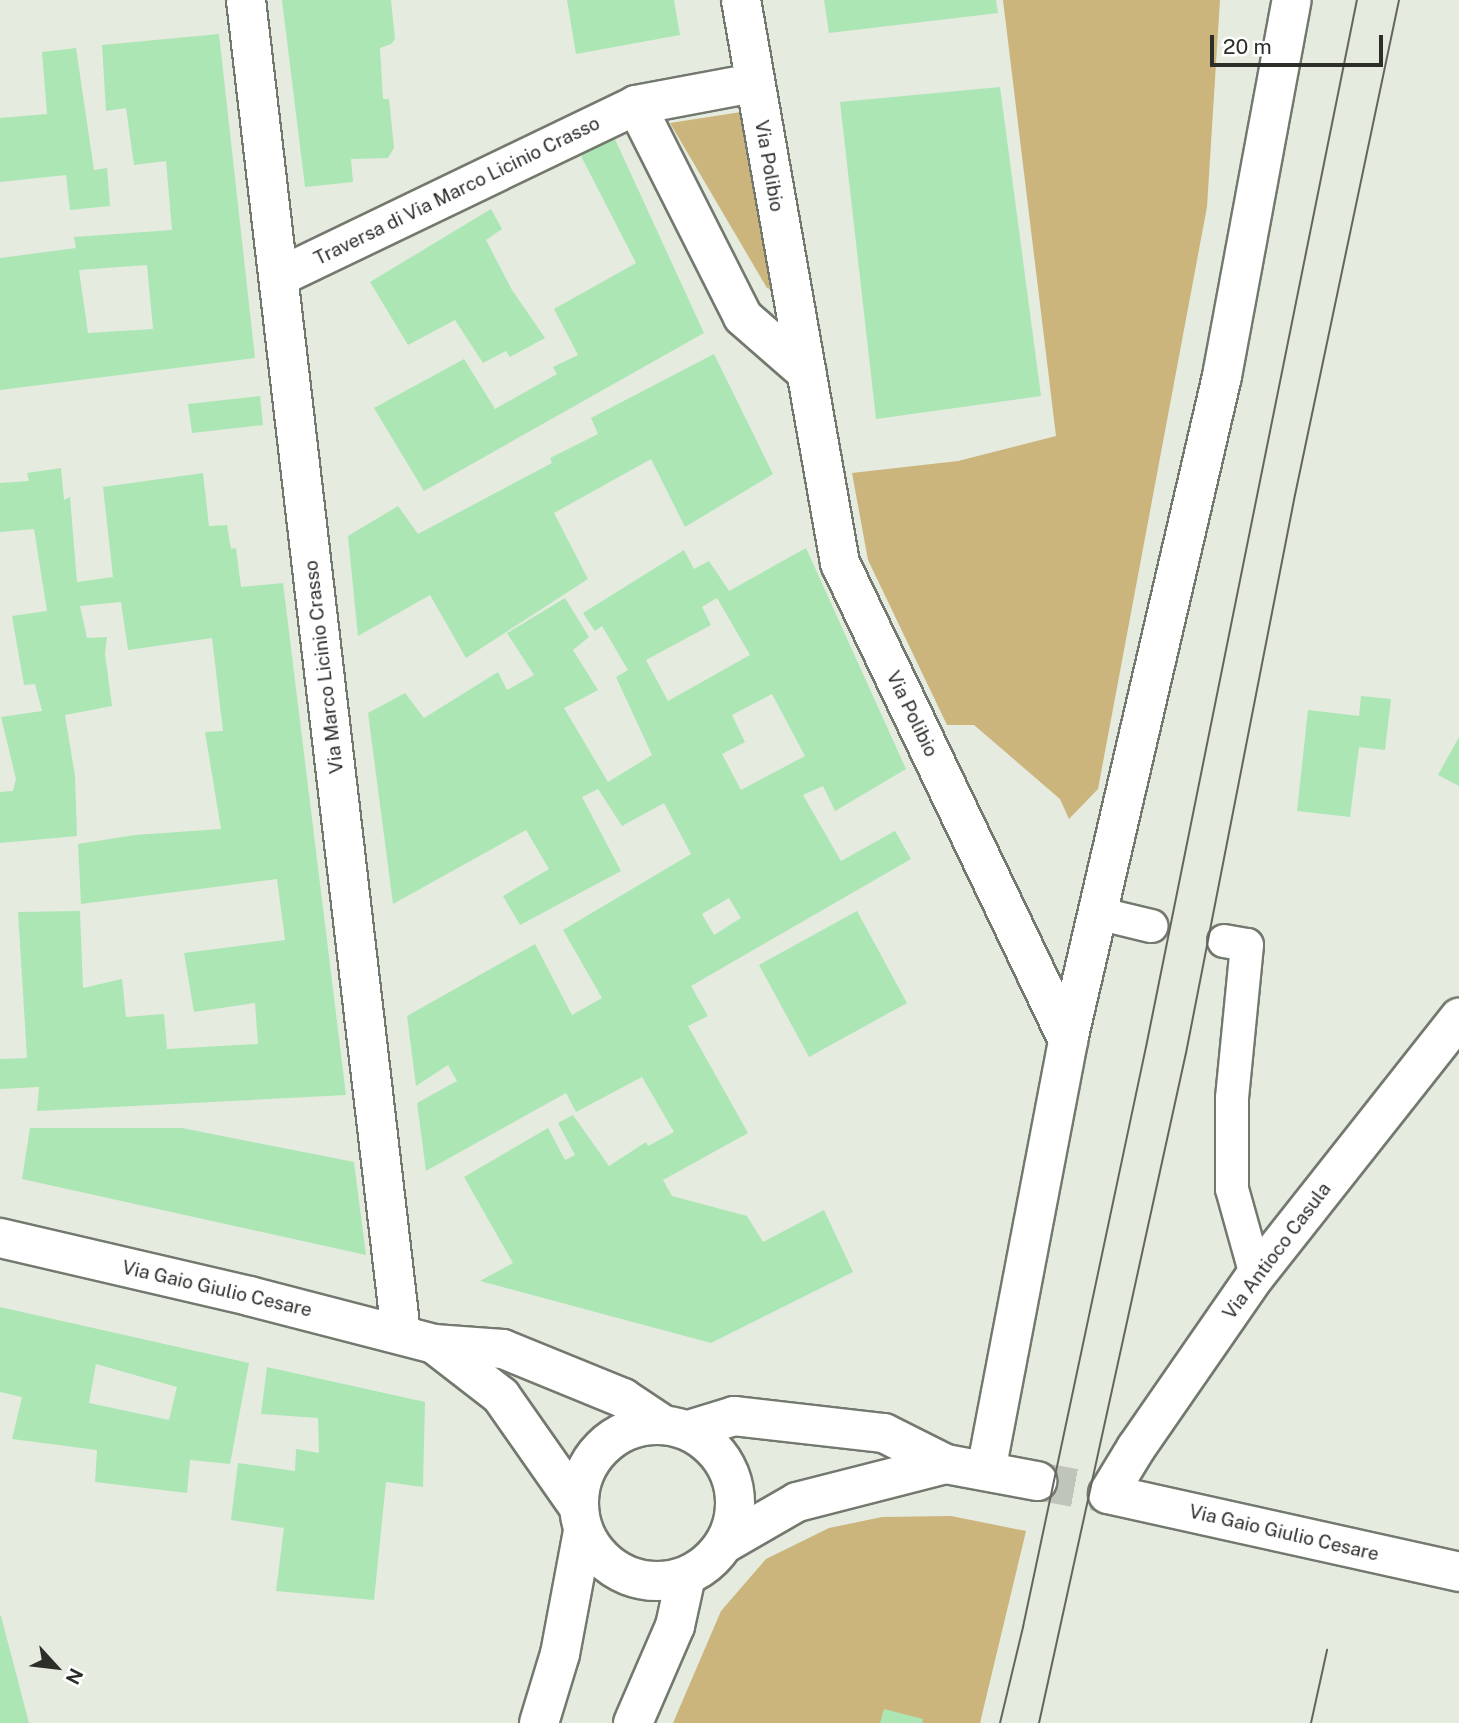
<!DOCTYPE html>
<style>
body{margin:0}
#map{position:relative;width:1459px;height:1723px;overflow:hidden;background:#e5ebdf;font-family:"Public Sans",sans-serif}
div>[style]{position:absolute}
.green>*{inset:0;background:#cbb57c}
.building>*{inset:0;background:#ace6b5}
.secondary-tunnel>*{height:38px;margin-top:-19px;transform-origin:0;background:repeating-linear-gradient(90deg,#c0c5bb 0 38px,transparent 0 57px)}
.roads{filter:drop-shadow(2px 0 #73796e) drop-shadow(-2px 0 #73796e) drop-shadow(0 2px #73796e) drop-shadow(0 -2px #73796e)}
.service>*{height:32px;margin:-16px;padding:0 16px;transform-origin:16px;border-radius:16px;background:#fff}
.minor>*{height:38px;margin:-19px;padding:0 19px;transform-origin:19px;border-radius:19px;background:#fff}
.tertiary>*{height:38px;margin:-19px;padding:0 19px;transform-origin:19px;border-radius:19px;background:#fff}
.secondary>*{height:38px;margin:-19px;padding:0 19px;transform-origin:19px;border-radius:19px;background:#fff}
.secondary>.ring{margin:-19px;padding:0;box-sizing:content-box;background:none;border:38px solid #fff;border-radius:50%}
.tram>*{height:2px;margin:-1px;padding:0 1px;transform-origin:1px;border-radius:1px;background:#63665f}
span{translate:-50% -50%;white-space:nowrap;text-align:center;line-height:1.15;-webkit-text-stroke:5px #fff;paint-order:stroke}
.street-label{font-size:19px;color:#2c2e2a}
.north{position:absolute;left:21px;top:1632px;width:70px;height:70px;-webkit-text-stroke:5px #fff;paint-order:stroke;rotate:117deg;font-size:19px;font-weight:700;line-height:28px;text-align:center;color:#2c2e2a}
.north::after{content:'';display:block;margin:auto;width:24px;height:32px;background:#2c2e2a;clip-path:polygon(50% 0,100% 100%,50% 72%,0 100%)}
.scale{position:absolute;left:1210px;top:35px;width:173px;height:32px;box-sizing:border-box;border:4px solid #2c2e2a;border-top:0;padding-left:9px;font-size:21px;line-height:24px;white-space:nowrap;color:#2c2e2a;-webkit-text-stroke:5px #fff;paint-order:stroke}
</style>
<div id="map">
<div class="green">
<i style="clip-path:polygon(1003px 0,1220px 0,1207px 207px,1098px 789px,1069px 819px,1060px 799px,974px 725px,947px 725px,868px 560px,852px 473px,958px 461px,1056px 436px)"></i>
<i style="clip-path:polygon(741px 112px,773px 290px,767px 288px,670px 123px)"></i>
<i style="clip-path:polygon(951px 1516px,1026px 1531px,980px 1723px,673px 1723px,721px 1611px,766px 1559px,829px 1528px,882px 1517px)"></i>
</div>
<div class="building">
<i style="clip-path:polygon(282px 0,391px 0,395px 39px,391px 44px,380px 48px,383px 99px,389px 99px,394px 148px,388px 158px,351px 159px,353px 182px,305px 187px)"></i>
<i style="clip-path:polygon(567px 0,674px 0,680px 35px,576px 54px)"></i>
<i style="clip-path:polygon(824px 0,996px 0,998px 13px,829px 33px)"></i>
<i style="clip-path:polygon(evenodd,219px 34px,255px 358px,0 390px,0 258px,76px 248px,74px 237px,172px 230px,166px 161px,134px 165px,126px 108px,106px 111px,102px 45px,219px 34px,147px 265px,153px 329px,88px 333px,79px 270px,147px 265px)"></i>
<i style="clip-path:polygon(76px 48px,94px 170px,107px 168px,110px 206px,70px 210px,66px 175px,0 182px,0 118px,47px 114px,42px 52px)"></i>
<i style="clip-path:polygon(1000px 87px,1041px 396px,876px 419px,840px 102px)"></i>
<i style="clip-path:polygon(614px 137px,704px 333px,424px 491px,374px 408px,464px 359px,495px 409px,557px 374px,553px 367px,578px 355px,554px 309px,636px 263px,581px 156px)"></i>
<i style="clip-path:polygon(491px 209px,502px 229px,486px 240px,512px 290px,545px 338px,510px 357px,506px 351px,483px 363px,455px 320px,408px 345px,370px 282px)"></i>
<i style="clip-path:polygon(714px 354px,773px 474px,685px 527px,651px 459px,554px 513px,588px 579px,466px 658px,430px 595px,358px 636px,348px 536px,398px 506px,418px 534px,552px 463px,550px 458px,598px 434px,591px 418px)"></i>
<i style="clip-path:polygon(260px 396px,263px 425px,192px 433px,188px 404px)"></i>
<i style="clip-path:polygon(61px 468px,64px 500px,70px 497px,77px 582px,113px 577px,103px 487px,203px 473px,209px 526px,227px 525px,231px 549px,236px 548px,241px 587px,283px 583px,346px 1095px,37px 1111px,39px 1087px,0 1089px,0 1059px,27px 1058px,18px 912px,80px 911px,83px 988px,122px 979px,126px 1017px,164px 1014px,167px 1049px,258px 1044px,255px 1003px,194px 1012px,184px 953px,285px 940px,277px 879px,81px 904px,78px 844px,135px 835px,221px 829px,205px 732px,223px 731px,212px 638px,128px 650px,121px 602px,80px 606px,87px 638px,107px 637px,105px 654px,112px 706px,65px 715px,75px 776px,77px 836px,0 843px,0 792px,13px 791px,16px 779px,1px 717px,42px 711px,35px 684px,24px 685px,12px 616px,47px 611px,34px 529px,0 532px,0 483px,29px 481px,27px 473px)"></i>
<i style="clip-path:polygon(evenodd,806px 548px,906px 769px,835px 811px,823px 786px,803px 795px,841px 861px,895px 831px,911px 859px,691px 986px,708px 1016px,688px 1026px,748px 1133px,663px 1180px,672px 1196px,747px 1216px,763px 1242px,824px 1210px,853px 1272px,711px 1343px,480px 1281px,513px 1263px,464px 1177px,548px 1128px,565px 1160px,575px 1155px,558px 1123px,573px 1115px,609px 1166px,646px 1142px,648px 1146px,674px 1132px,642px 1077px,576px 1112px,566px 1093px,426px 1171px,417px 1103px,457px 1081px,448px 1065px,416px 1086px,407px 1016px,535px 944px,572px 1015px,602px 998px,563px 930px,691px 854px,664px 803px,622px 826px,598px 789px,582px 797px,621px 871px,520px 925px,503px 896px,549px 869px,526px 830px,393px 904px,368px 713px,405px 693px,424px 718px,498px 672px,507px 690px,534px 675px,507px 633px,565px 598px,589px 637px,573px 650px,598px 690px,564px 708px,608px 782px,652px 755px,616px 677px,628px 670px,602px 626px,595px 631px,583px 613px,684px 550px,694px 569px,709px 561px,729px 591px,806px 548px,717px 598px,750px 655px,668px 701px,646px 660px,711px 625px,702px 607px,717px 598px,806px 548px,772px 694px,805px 756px,741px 790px,722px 754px,745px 742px,732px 715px,772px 694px,806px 548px,729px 898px,741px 918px,714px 935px,702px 914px,729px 898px)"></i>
<i style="clip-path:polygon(1361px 696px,1391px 699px,1385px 750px,1359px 747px,1350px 817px,1297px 811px,1308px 710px,1359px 716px)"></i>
<i style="clip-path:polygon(1459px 737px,1459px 786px,1438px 775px)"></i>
<i style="clip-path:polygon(857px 911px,907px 1003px,809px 1057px,759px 965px)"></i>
<i style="clip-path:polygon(30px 1128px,182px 1128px,354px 1162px,366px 1255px,22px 1179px)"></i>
<i style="clip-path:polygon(evenodd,0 1307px,249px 1363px,230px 1464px,190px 1460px,187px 1493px,95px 1482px,97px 1450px,12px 1439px,22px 1397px,0 1392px,0 1307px,96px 1364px,177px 1387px,169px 1420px,89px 1403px,96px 1364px)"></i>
<i style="clip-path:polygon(267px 1367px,425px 1402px,423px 1487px,386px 1482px,374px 1600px,276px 1591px,284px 1528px,231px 1520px,238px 1463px,295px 1471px,296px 1449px,319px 1453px,318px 1418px,261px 1414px)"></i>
<i style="clip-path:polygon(0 1616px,1px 1616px,29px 1723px,0 1723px)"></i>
<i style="clip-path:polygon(884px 1709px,923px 1719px,922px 1723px,880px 1723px)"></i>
</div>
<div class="secondary-tunnel">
<i style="left:1037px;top:1481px;width:72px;rotate:10.4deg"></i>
</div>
<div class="roads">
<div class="service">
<i style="left:1097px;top:913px;width:56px;rotate:13.5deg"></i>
<i style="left:1224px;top:941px;width:23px;rotate:10deg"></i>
<i style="left:1247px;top:945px;width:154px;rotate:95.6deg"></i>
<i style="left:1232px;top:1098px;width:91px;rotate:90deg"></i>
<i style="left:1232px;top:1189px;width:89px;rotate:74.4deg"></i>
</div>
<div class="minor">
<i style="left:246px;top:0;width:1343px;rotate:83.37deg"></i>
<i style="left:741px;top:0;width:572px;rotate:80.03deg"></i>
<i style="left:840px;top:563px;width:529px;rotate:64.45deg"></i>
<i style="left:636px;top:105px;width:237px;rotate:63.2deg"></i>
<i style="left:743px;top:317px;width:84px;rotate:41.1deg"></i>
<i style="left:279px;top:277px;width:396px;rotate:-25.7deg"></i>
<i style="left:636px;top:105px;width:120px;rotate:-10.6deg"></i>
<i style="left:986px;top:1471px;width:439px;rotate:-79.2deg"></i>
<i style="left:1068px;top:1040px;width:682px;rotate:-76.94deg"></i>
<i style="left:1222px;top:376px;width:382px;rotate:-79.5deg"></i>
<i style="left:1108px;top:1494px;width:54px;rotate:-58.7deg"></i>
<i style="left:1136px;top:1448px;width:211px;rotate:-55.3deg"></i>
<i style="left:1256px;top:1275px;width:328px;rotate:-51.7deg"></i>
</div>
<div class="tertiary">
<i style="left:0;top:1238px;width:256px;rotate:13.1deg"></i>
<i style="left:249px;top:1296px;width:191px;rotate:14.5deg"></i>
<i style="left:434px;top:1344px;width:69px;rotate:4.1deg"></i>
<i style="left:503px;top:1349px;width:130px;rotate:22.2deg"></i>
<i style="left:623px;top:1398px;width:47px;rotate:33.7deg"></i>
<i style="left:434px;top:1344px;width:85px;rotate:37.8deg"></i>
<i style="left:501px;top:1396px;width:134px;rotate:55deg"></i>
</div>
<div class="secondary">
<i class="ring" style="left:579px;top:1425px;width:118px;height:118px"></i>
<i style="left:689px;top:1430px;width:47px;rotate:-17.3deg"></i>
<i style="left:734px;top:1416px;width:151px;rotate:6.5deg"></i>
<i style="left:884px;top:1433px;width:69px;rotate:26.6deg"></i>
<i style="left:946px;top:1464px;width:93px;rotate:10.6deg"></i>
<i style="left:1108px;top:1494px;width:360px;rotate:12.5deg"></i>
<i style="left:724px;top:1544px;width:84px;rotate:-29.9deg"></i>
<i style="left:797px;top:1502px;width:154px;rotate:-14.3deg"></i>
<i style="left:539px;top:1723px;width:72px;rotate:-73.1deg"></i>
<i style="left:560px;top:1654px;width:125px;rotate:-79.4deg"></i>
<i style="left:633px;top:1723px;width:106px;rotate:-66.6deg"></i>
<i style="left:675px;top:1626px;width:51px;rotate:-77.6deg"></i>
</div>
</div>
<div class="tram">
<i style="left:1000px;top:1723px;width:99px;rotate:-76.5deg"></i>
<i style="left:1023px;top:1627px;width:593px;rotate:-78.03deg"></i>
<i style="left:1146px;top:1047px;width:1068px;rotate:-78.61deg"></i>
<i style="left:1039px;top:1723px;width:686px;rotate:-77.63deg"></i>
<i style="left:1186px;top:1053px;width:569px;rotate:-78.95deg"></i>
<i style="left:1295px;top:495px;width:506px;rotate:-78.13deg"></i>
<i style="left:1311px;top:1723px;width:75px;rotate:-77.6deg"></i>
</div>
<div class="street-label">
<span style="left:769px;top:166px;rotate:80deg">Via Polibio</span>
<span style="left:457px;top:191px;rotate:-26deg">Traversa di Via Marco Licinio Crasso</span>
<span style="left:324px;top:667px;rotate:-97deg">Via Marco Licinio Crasso</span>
<span style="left:912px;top:714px;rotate:64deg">Via Polibio</span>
<span style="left:1277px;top:1251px;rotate:-53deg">Via Antioco Casula</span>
<span style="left:217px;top:1289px;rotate:13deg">Via Gaio Giulio Cesare</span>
<span style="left:1284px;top:1533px;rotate:13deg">Via Gaio Giulio Cesare</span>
</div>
<div class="north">N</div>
<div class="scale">20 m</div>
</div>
